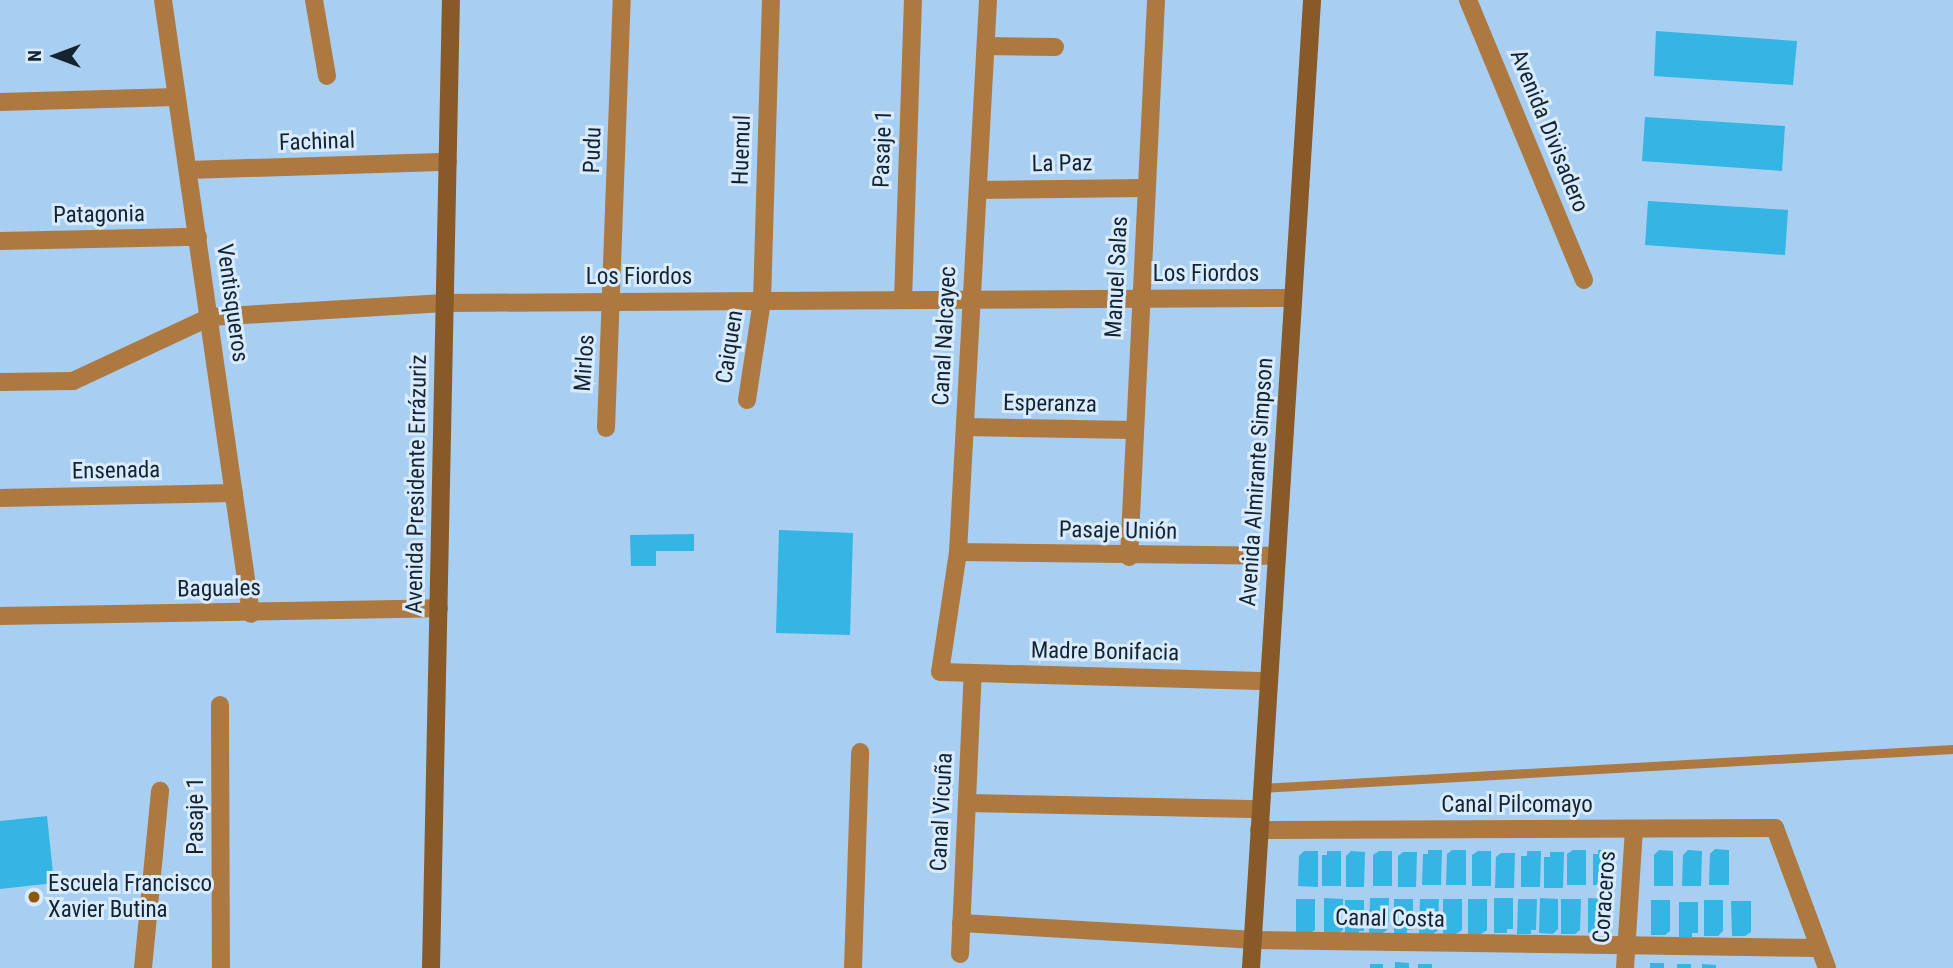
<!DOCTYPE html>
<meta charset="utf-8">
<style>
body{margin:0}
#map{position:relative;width:1953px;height:968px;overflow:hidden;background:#a8cef1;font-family:"Roboto Condensed",sans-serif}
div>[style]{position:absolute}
.building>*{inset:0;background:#34b5e3}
.lane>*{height:9px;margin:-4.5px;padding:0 4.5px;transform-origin:4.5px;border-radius:4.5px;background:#ad7940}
.street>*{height:18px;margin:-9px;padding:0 9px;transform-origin:9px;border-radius:9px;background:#ad7940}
.secondary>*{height:18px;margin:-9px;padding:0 9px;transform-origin:9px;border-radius:9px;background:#875a27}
.dots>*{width:19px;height:19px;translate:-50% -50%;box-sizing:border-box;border:4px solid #d9ecff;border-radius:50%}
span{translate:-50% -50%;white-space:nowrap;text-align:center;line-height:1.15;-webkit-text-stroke:6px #d9ecff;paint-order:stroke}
.street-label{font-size:23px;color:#142330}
.poi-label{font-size:23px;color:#142330}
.left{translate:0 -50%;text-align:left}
.north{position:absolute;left:21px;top:21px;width:70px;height:70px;-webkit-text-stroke:5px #d9ecff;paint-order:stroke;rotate:270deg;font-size:19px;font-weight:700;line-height:28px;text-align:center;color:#142330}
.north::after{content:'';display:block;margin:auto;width:24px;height:32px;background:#142330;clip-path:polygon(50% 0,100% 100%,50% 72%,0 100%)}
</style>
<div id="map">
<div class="building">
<i style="clip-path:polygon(1656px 31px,1797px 41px,1793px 85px,1654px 76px)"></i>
<i style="clip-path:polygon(1645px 117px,1785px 126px,1782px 171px,1642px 161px)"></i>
<i style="clip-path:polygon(1648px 201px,1788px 210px,1785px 255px,1645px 245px)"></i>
<i style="clip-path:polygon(779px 530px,853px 533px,850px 635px,776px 633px)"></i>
<i style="clip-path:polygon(694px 534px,694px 551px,656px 551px,656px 566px,631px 566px,630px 535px)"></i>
<i style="clip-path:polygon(47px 816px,54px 883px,0 889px,0 821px)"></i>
<i style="clip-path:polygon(1715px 849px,1729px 850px,1729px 885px,1709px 885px,1710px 854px)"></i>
<i style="clip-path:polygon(1428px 850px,1442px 850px,1441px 885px,1422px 885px,1423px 854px,1428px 854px)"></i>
<i style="clip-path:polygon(1452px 850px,1466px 850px,1466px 885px,1446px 885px,1447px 854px)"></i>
<i style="clip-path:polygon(1573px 850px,1586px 850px,1586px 885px,1567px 885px,1567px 854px)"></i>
<i style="clip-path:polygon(1598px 850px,1612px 850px,1612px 885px,1593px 885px,1593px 854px,1598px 854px)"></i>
<i style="clip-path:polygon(1659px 850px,1673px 851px,1673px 886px,1654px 886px,1654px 855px)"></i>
<i style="clip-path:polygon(1688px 850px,1702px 851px,1701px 886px,1682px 886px,1683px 855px)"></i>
<i style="clip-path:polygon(1304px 851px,1318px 851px,1318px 887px,1298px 886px,1299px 856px)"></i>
<i style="clip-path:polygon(1327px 851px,1341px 851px,1341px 886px,1322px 886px,1322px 855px,1327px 855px)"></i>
<i style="clip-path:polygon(1351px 851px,1365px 852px,1364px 887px,1346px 887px,1346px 856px)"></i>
<i style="clip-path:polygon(1379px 851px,1392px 851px,1392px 886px,1373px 886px,1373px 855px)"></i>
<i style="clip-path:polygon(1478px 851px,1491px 851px,1491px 886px,1472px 886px,1472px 855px)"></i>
<i style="clip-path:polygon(1527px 851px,1541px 851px,1540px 887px,1521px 887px,1521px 856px,1527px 856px)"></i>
<i style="clip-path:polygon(1403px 852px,1417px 852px,1416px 887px,1398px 887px,1398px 856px)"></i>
<i style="clip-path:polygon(1550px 852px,1564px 852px,1563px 888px,1544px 888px,1544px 857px,1550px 857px)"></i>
<i style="clip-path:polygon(1501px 853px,1515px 853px,1514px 888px,1495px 888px,1496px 857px)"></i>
<i style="clip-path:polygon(1324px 898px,1343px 899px,1343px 930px,1337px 934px,1324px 934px)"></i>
<i style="clip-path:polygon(1370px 898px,1389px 898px,1388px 929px,1383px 933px,1369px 933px)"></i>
<i style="clip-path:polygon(1494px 898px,1513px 898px,1513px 929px,1507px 929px,1507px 933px,1494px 933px)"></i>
<i style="clip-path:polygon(1540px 898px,1558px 899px,1558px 929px,1553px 934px,1539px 933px)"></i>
<i style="clip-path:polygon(1588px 898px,1607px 899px,1607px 929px,1601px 934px,1588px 933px)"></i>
<i style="clip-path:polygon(1296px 899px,1315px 899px,1315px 930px,1309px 934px,1296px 934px)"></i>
<i style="clip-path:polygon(1394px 899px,1413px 899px,1413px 930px,1407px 930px,1407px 934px,1394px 934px)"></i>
<i style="clip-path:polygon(1420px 899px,1439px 899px,1438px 930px,1433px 934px,1419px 934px)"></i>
<i style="clip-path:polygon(1443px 899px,1462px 899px,1462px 930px,1456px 934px,1443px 934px)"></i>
<i style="clip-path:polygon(1468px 899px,1487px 899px,1487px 930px,1481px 934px,1468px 934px)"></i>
<i style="clip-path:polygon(1518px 899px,1537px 899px,1536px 930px,1531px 930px,1531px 934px,1517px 934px)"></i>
<i style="clip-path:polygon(1561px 899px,1581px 899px,1580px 930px,1575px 934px,1561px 934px)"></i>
<i style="clip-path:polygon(1345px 900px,1364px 900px,1364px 931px,1359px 931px,1359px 935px,1345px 935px)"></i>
<i style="clip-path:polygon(1651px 900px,1670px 900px,1670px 931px,1665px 935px,1651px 935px)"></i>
<i style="clip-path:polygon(1704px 900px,1723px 900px,1723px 931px,1718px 936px,1704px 936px)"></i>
<i style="clip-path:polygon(1731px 901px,1751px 901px,1751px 932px,1745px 936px,1732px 936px)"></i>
<i style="clip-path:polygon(1679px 902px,1698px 902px,1698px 933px,1692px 933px,1692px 937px,1679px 937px)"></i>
<i style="clip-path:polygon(1395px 962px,1409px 963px,1409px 968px,1395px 968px)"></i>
<i style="clip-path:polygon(1650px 963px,1664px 963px,1664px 968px,1650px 968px)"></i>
<i style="clip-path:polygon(1370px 964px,1383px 964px,1383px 968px,1370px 968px)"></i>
<i style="clip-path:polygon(1418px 964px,1432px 964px,1432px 968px,1418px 968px)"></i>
<i style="clip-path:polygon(1677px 964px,1691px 964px,1691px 968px,1677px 968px)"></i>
<i style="clip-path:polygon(1702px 964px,1716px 965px,1716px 968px,1702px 968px)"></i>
</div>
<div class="lane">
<i style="left:1262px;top:788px;width:692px;rotate:-3.23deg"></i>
</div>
<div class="street">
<i style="left:163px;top:0;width:620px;rotate:81.84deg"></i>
<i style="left:314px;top:0;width:77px;rotate:80.3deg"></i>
<i style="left:988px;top:0;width:553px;rotate:93.11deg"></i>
<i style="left:958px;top:552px;width:121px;rotate:98.5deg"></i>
<i style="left:940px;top:672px;width:329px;rotate:1.6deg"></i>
<i style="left:1468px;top:0;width:303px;rotate:67.5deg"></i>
<i style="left:986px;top:46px;width:69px;rotate:0.8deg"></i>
<i style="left:0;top:102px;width:176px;rotate:-1.6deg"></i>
<i style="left:188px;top:170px;width:260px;rotate:-1.8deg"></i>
<i style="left:978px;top:190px;width:168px;rotate:-0.7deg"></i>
<i style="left:0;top:241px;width:198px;rotate:-1.2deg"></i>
<i style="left:903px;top:300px;width:300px;rotate:-88.1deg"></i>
<i style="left:0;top:382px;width:73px;rotate:-0.8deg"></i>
<i style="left:73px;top:381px;width:151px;rotate:-25deg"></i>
<i style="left:210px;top:317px;width:235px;rotate:-3.4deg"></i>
<i style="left:445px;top:303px;width:848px;rotate:-0.34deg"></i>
<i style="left:747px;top:400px;width:100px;rotate:-81.4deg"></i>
<i style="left:762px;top:301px;width:301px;rotate:-88.3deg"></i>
<i style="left:965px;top:427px;width:169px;rotate:1deg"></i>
<i style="left:606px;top:428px;width:428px;rotate:-87.9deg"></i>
<i style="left:0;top:498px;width:234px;rotate:-1.2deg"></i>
<i style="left:958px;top:552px;width:319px;rotate:0.7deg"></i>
<i style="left:1129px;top:557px;width:558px;rotate:-87.22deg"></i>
<i style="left:0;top:616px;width:439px;rotate:-1deg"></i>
<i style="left:220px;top:705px;width:263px;rotate:89.8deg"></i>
<i style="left:967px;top:803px;width:294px;rotate:1.2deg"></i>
<i style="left:1259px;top:830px;width:516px;rotate:-0.22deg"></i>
<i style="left:1775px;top:828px;width:149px;rotate:69.6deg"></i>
<i style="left:961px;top:923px;width:291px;rotate:3.3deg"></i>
<i style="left:1252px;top:940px;width:567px;rotate:0.81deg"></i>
<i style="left:960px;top:954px;width:281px;rotate:-87.4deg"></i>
<i style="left:143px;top:968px;width:178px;rotate:-84.5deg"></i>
<i style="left:853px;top:968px;width:216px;rotate:-88.1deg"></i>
<i style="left:1625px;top:968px;width:139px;rotate:-86.3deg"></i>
</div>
<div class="secondary">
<i style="left:431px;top:968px;width:968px;rotate:-88.82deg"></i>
<i style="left:1251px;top:968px;width:970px;rotate:-86.39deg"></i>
</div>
<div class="dots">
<i style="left:34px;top:897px;background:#8e580c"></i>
</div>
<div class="street-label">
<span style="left:1549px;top:131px;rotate:68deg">Avenida Divisadero</span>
<span style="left:317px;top:142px;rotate:-2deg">Fachinal</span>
<span style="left:883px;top:149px;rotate:-88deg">Pasaje 1</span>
<span style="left:593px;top:150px;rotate:-88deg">Pudu</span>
<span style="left:742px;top:150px;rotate:-88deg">Huemul</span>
<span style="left:1062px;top:164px;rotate:-1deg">La Paz</span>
<span style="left:99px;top:215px;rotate:-1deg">Patagonia</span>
<span style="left:1206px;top:274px">Los Fiordos</span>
<span style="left:639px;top:277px">Los Fiordos</span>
<span style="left:1117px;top:277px;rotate:-87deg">Manuel Salas</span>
<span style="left:232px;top:303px;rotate:82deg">Ventisqueros</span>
<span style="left:945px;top:336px;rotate:-87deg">Canal Nalcayec</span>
<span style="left:730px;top:347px;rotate:-81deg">Caiquen</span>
<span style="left:585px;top:363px;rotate:-86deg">Mirlos</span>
<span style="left:1050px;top:404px;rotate:1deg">Esperanza</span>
<span style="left:116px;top:471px;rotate:-1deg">Ensenada</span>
<span style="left:1257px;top:482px;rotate:-86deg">Avenida Almirante Simpson</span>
<span style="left:417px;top:484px;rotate:-89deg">Avenida Presidente Errázuriz</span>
<span style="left:1118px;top:531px;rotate:1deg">Pasaje Unión</span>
<span style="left:219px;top:589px;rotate:-1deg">Baguales</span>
<span style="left:1105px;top:652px;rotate:1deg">Madre Bonifacia</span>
<span style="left:1517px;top:805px">Canal Pilcomayo</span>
<span style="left:942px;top:812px;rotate:-87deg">Canal Vicuña</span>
<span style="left:196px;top:816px;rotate:-90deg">Pasaje 1</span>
<span style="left:1605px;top:897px;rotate:-86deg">Coraceros</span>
<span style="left:1390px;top:919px;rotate:1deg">Canal Costa</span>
</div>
<div class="poi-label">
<span class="left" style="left:48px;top:897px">Escuela Francisco<br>Xavier Butina</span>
</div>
<div class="north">N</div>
</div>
